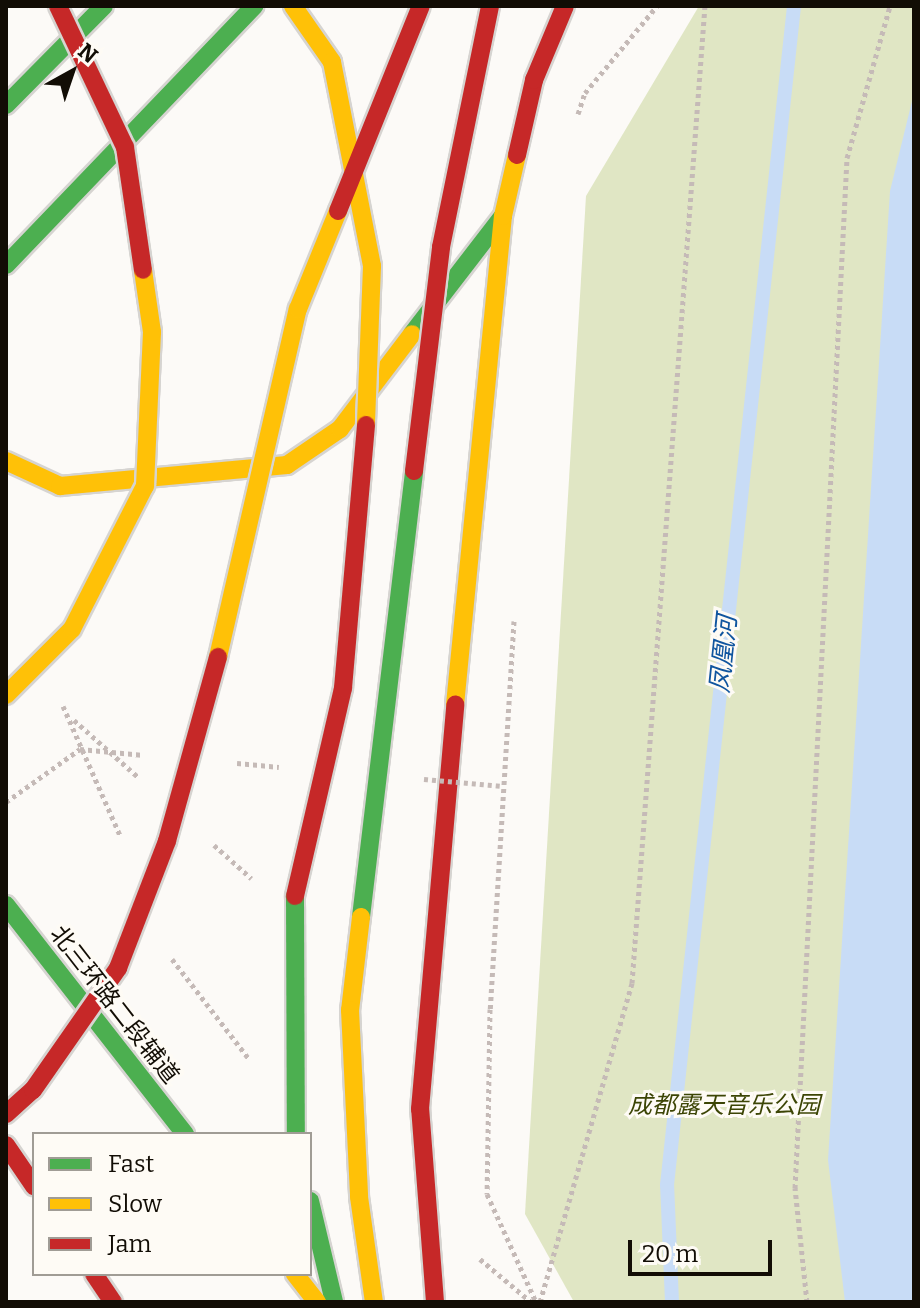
<!DOCTYPE html>
<meta charset="utf-8">
<style>
body{margin:0}
#map{position:relative;width:920px;height:1308px;overflow:hidden;background:#fcfaf7;font-family:Bitter,"Noto Sans SC",serif}
div>[style]{position:absolute}
.green>*{inset:0;background:#e0e6c4}
.water>*{inset:0;background:#c8dcf6}
.stream>*{height:14px;margin:-7px;padding:0 7px;transform-origin:7px;border-radius:7px;background:#c8dcf6}
.path>*{height:5px;margin-top:-2.5px;transform-origin:0;background:repeating-linear-gradient(90deg,#c5bab7 0 4px,transparent 0 8px)}
.roads{filter:drop-shadow(2px 0 #d6d4d1) drop-shadow(-2px 0 #d6d4d1) drop-shadow(0 2px #d6d4d1) drop-shadow(0 -2px #d6d4d1)}
.fast>*{height:18px;margin:-9px;padding:0 9px;transform-origin:9px;border-radius:9px;background:#4caf50}
.slow>*{height:18px;margin:-9px;padding:0 9px;transform-origin:9px;border-radius:9px;background:#ffc107}
.jam>*{height:18px;margin:-9px;padding:0 9px;transform-origin:9px;border-radius:9px;background:#c62828}
.path-bridge>*{height:5px;margin-top:-2.5px;transform-origin:0;background:repeating-linear-gradient(90deg,#c5bab7 0 4px,transparent 0 8px)}
.bridges{filter:drop-shadow(2px 0 #d6d4d1) drop-shadow(-2px 0 #d6d4d1) drop-shadow(0 2px #d6d4d1) drop-shadow(0 -2px #d6d4d1)}
.fast-bridge>*{height:18px;margin:-9px;padding:0 9px;transform-origin:9px;border-radius:9px;background:#4caf50}
.slow-bridge>*{height:18px;margin:-9px;padding:0 9px;transform-origin:9px;border-radius:9px;background:#ffc107}
.jam-bridge>*{height:18px;margin:-9px;padding:0 9px;transform-origin:9px;border-radius:9px;background:#c62828}
span{translate:-50% -50%;white-space:nowrap;text-align:center;line-height:1.15;-webkit-text-stroke:6px #fefbf5;paint-order:stroke}
.street-label{font-size:24px;color:#120d05}
.park-label{font-size:24px;color:#3c4505;font-style:italic}
.water-label{font-size:26px;color:#10559f;font-style:italic}
.frame{position:absolute;inset:0;border:8px solid #120d05;pointer-events:none}
.legend{position:absolute;left:32px;top:1132px;width:280px;height:144px;box-sizing:border-box;background:#fefbf5;border:2px solid #a09c95;margin:0;padding:10px 14px;list-style:none;font-size:24px;color:#120d05}
.legend li{display:flex;align-items:center;gap:16px;height:40px}
.legend b{width:40px;border:2px solid #a09c95}
.north{position:absolute;left:32px;top:32px;width:80px;height:80px;-webkit-text-stroke:6px #fefbf5;paint-order:stroke;rotate:40deg;font-size:22px;font-weight:700;line-height:32px;text-align:center;color:#120d05}
.north::after{content:'';display:block;margin:auto;width:28px;height:36px;background:#120d05;clip-path:polygon(50% 0,100% 100%,50% 72%,0 100%)}
.scale{position:absolute;left:628px;top:1240px;width:144px;height:36px;box-sizing:border-box;border:4px solid #120d05;border-top:0;padding-left:10px;font-size:24px;line-height:28px;white-space:nowrap;color:#120d05;-webkit-text-stroke:6px #fefbf5;paint-order:stroke}
</style>
<div id="map">
<div class="green">
<i style="clip-path:polygon(699px 6px,914px 6px,914px 1302px,574px 1302px,525px 1214px,586px 196px)"></i>
</div>
<div class="water">
<i style="clip-path:polygon(914px 93px,914px 1302px,845px 1302px,828px 1160px,890px 191px)"></i>
</div>
<div class="stream">
<i style="left:672px;top:1302px;width:117px;rotate:-92.4deg"></i>
<i style="left:667px;top:1185px;width:1186px;rotate:-83.85deg"></i>
</div>
<div class="path">
<i style="left:578px;top:114px;width:22px;rotate:-72deg"></i>
<i style="left:585px;top:93px;width:113px;rotate:-50.4deg"></i>
<i style="left:514px;top:621px;width:389px;rotate:93.5deg"></i>
<i style="left:490px;top:1009px;width:185px;rotate:90.9deg"></i>
<i style="left:487px;top:1194px;width:119px;rotate:65.6deg"></i>
<i style="left:63px;top:706px;width:141px;rotate:66.2deg"></i>
<i style="left:74px;top:720px;width:86px;rotate:41.7deg"></i>
<i style="left:214px;top:845px;width:50px;rotate:41.7deg"></i>
<i style="left:172px;top:959px;width:126px;rotate:52.4deg"></i>
<i style="left:480px;top:1259px;width:67px;rotate:40.1deg"></i>
<i style="left:540px;top:1302px;width:332px;rotate:-73.9deg"></i>
<i style="left:632px;top:983px;width:980px;rotate:-85.73deg"></i>
<i style="left:807px;top:1302px;width:115px;rotate:-96deg"></i>
<i style="left:795px;top:1188px;width:1031px;rotate:-87.11deg"></i>
<i style="left:847px;top:158px;width:158px;rotate:-74.2deg"></i>
</div>
<div class="roads">
<div class="fast">
<i style="left:6px;top:105px;width:139px;rotate:-45.3deg"></i>
<i style="left:6px;top:265px;width:359px;rotate:-46.2deg"></i>
<i style="left:412px;top:334px;width:149px;rotate:-52.4deg"></i>
<i style="left:6px;top:905px;width:291px;rotate:52deg"></i>
<i style="left:310px;top:1201px;width:104px;rotate:76.6deg"></i>
</div>
<div class="slow">
<i style="left:6px;top:461px;width:60px;rotate:24.8deg"></i>
<i style="left:60px;top:486px;width:228px;rotate:-5.3deg"></i>
<i style="left:287px;top:465px;width:64px;rotate:-34.2deg"></i>
<i style="left:340px;top:429px;width:119px;rotate:-52.8deg"></i>
<i style="left:455px;top:705px;width:491px;rotate:-84.4deg"></i>
<i style="left:503px;top:216px;width:63px;rotate:-77.1deg"></i>
<i style="left:295px;top:1274px;width:36px;rotate:52deg"></i>
</div>
<div class="jam">
<i style="left:517px;top:155px;width:77px;rotate:-77.2deg"></i>
<i style="left:534px;top:80px;width:80px;rotate:-67.3deg"></i>
<i style="left:6px;top:1145px;width:50px;rotate:55.7deg"></i>
<i style="left:94px;top:1274px;width:34px;rotate:56deg"></i>
<i style="left:435px;top:1302px;width:194px;rotate:-94.4deg"></i>
<i style="left:420px;top:1109px;width:406px;rotate:-85deg"></i>
</div>
</div>
<div class="path-bridge">
<i style="left:237px;top:763px;width:42px;rotate:5.4deg"></i>
<i style="left:424px;top:779px;width:79px;rotate:5.1deg"></i>
<i style="left:6px;top:802px;width:91px;rotate:-35.6deg"></i>
<i style="left:80px;top:749px;width:64px;rotate:5.4deg"></i>
</div>
<div class="bridges">
<div class="fast-bridge">
<i style="left:295px;top:896px;width:238px;rotate:89.8deg"></i>
<i style="left:361px;top:917px;width:449px;rotate:-83.2deg"></i>
</div>
<div class="slow-bridge">
<i style="left:293px;top:6px;width:68px;rotate:55.1deg"></i>
<i style="left:332px;top:62px;width:208px;rotate:78.9deg"></i>
<i style="left:372px;top:266px;width:159px;rotate:92.2deg"></i>
<i style="left:218px;top:657px;width:357px;rotate:-77.1deg"></i>
<i style="left:298px;top:309px;width:106px;rotate:-67.8deg"></i>
<i style="left:6px;top:695px;width:93px;rotate:-45deg"></i>
<i style="left:72px;top:629px;width:161px;rotate:-63deg"></i>
<i style="left:145px;top:486px;width:154px;rotate:-87.4deg"></i>
<i style="left:152px;top:332px;width:63px;rotate:-98.3deg"></i>
<i style="left:361px;top:917px;width:94px;rotate:96.7deg"></i>
<i style="left:350px;top:1010px;width:187px;rotate:87.2deg"></i>
<i style="left:359px;top:1197px;width:106px;rotate:81.9deg"></i>
</div>
<div class="jam-bridge">
<i style="left:58px;top:6px;width:156px;rotate:64.6deg"></i>
<i style="left:125px;top:147px;width:124px;rotate:81.7deg"></i>
<i style="left:338px;top:211px;width:221px;rotate:-68deg"></i>
<i style="left:414px;top:471px;width:226px;rotate:-83.1deg"></i>
<i style="left:441px;top:247px;width:246px;rotate:-78.5deg"></i>
<i style="left:295px;top:896px;width:213px;rotate:-77deg"></i>
<i style="left:343px;top:688px;width:264px;rotate:-85deg"></i>
<i style="left:6px;top:1114px;width:36px;rotate:-42deg"></i>
<i style="left:33px;top:1090px;width:149px;rotate:-55.1deg"></i>
<i style="left:118px;top:968px;width:136px;rotate:-68.9deg"></i>
<i style="left:167px;top:841px;width:191px;rotate:-74.5deg"></i>
</div>
</div>
<div class="street-label">
<span style="left:114px;top:1005px;rotate:52deg">北三环路二段辅道</span>
</div>
<div class="park-label">
<span style="left:724px;top:1106px">成都露天音乐公园</span>
</div>
<div class="water-label">
<span style="left:724px;top:654px;rotate:-84deg">凤凰河</span>
</div>
<div class="frame"></div>
<ul class="legend">
<li><b style="height:10px;background:#4caf50"></b>Fast</li>
<li><b style="height:10px;background:#ffc107"></b>Slow</li>
<li><b style="height:10px;background:#c62828"></b>Jam</li>
</ul>
<div class="north">N</div>
<div class="scale">20 m</div>
</div>
